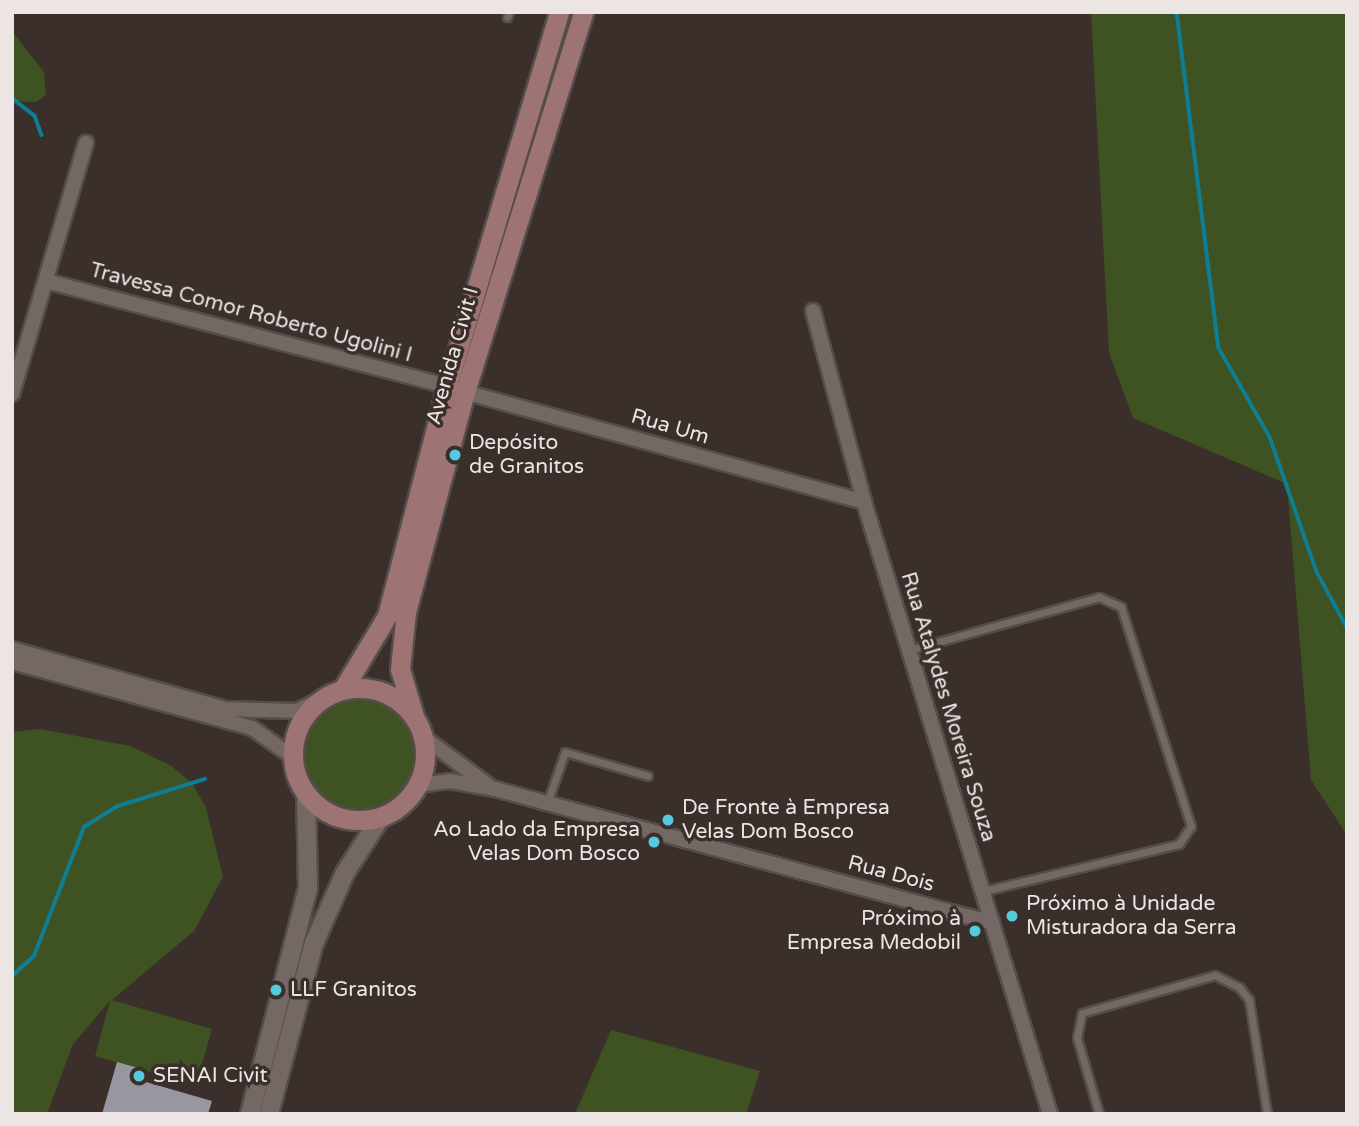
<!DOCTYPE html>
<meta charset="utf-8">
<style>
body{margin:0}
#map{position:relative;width:1359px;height:1126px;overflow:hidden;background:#3a2f2b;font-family:"Varela Round",sans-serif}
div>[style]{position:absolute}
.green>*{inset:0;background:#3e5321}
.round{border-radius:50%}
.stream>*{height:3.5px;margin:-1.75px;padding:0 1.75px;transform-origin:1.75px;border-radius:1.75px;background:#0e7e94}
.building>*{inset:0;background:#9796a1}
.roads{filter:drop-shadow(2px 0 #564d4a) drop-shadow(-2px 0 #564d4a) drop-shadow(0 2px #564d4a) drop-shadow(0 -2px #564d4a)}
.service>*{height:7px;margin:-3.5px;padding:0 3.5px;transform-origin:3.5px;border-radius:3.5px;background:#746864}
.minor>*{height:14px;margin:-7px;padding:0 7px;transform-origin:7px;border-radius:7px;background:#746864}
.tertiary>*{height:18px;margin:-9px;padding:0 9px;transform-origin:9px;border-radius:9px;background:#746864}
.secondary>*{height:19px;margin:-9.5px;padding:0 9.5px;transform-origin:9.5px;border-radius:9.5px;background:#9d7374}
.secondary>.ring{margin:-9.5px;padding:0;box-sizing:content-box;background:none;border:19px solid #9d7374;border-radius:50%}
.dots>*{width:19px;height:19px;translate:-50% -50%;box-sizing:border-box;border:4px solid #3a2f2b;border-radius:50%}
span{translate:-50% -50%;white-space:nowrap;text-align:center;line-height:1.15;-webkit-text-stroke:7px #3a2f2b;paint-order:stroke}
.street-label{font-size:21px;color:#ede5e3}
.poi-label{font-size:21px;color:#ede5e3}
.left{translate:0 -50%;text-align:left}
.right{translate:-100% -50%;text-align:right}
.frame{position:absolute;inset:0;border:14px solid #ede5e3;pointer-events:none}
</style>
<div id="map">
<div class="green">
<i style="clip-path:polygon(1091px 12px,1347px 12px,1347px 835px,1311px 780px,1287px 484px,1133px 418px,1109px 353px)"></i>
<i style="clip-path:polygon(12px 31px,44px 72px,46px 95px,36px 102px,12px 101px)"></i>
<i class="round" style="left:303px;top:698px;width:112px;height:112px"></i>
<i style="clip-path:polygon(40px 729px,130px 746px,170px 765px,192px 783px,206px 808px,223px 877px,194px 931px,112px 1000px,212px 1029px,196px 1085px,95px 1056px,110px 1001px,73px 1044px,47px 1114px,12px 1114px,12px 732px)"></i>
<i style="clip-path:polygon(611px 1030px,760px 1071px,746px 1114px,575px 1114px)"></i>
</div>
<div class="stream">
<i style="left:1177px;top:12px;width:339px;rotate:82.9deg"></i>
<i style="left:1219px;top:348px;width:103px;rotate:60.2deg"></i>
<i style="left:1270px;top:437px;width:143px;rotate:70.8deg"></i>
<i style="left:1317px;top:572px;width:63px;rotate:61.4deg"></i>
<i style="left:12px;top:98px;width:29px;rotate:38deg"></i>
<i style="left:35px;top:116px;width:20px;rotate:70deg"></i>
<i style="left:12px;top:976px;width:30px;rotate:-42deg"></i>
<i style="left:34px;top:956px;width:138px;rotate:-68.8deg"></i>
<i style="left:84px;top:827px;width:40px;rotate:-32deg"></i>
<i style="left:118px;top:806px;width:91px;rotate:-17.2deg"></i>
</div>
<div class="building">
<i style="clip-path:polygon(117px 1062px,142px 1069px,139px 1080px,212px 1101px,208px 1114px,102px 1114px)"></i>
</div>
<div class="roads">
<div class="service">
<i style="left:507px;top:17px;width:5px;rotate:-68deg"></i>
<i style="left:909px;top:650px;width:197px;rotate:-15.6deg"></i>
<i style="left:1099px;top:597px;width:24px;rotate:24deg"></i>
<i style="left:1121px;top:607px;width:230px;rotate:72.3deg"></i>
<i style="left:1191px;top:826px;width:22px;rotate:124deg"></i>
<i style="left:1179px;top:844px;width:202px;rotate:166.5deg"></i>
<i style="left:547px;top:803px;width:54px;rotate:-70.6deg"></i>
<i style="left:565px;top:752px;width:86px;rotate:16.1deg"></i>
<i style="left:1099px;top:1114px;width:79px;rotate:-106.1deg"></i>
<i style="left:1077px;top:1038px;width:25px;rotate:-79deg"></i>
<i style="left:1082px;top:1013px;width:138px;rotate:-15.9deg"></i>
<i style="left:1215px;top:975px;width:27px;rotate:27deg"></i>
<i style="left:1239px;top:987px;width:16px;rotate:52deg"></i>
<i style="left:1249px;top:1000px;width:115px;rotate:81deg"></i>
</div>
<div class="minor">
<i style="left:46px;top:281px;width:415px;rotate:14.7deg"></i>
<i style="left:813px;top:311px;width:198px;rotate:75deg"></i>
<i style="left:864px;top:502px;width:640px;rotate:73.09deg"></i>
<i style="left:465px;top:392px;width:414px;rotate:15.4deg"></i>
<i style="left:12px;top:394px;width:262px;rotate:-73.6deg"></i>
<i style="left:12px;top:649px;width:221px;rotate:15.7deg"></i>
<i style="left:225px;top:709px;width:72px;rotate:1.6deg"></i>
<i style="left:297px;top:711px;width:28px;rotate:-26deg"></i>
<i style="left:12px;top:662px;width:249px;rotate:15.4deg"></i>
<i style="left:252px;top:728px;width:50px;rotate:35.3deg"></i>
<i style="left:423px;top:737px;width:81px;rotate:36.4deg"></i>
<i style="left:418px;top:785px;width:32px;rotate:-7deg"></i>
<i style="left:450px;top:781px;width:46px;rotate:10.1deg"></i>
<i style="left:495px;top:789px;width:515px;rotate:15.09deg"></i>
</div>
<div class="tertiary">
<i style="left:250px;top:1114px;width:233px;rotate:-75.6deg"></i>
<i style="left:308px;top:888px;width:94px;rotate:-91.2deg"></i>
<i style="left:269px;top:1114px;width:177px;rotate:-75.3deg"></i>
<i style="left:314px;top:943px;width:77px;rotate:-66.1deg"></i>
<i style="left:345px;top:873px;width:67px;rotate:-57.3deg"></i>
</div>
<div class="secondary">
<i class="ring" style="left:293px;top:688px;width:113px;height:113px"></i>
<i style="left:343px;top:689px;width:85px;rotate:-58.9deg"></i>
<i style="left:387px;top:616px;width:238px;rotate:-75.4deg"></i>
<i style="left:447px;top:386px;width:390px;rotate:-73.3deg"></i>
<i style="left:414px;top:716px;width:49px;rotate:-106.6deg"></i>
<i style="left:400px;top:669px;width:57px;rotate:-84deg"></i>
<i style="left:406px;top:612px;width:228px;rotate:-75deg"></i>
<i style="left:465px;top:392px;width:398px;rotate:-72.7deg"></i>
</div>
</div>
<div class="dots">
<i style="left:455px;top:455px;background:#54cade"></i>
<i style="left:668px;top:820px;background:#54cade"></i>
<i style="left:654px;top:842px;background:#54cade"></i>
<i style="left:1012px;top:916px;background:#54cade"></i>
<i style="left:975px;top:931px;background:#54cade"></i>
<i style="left:276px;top:990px;background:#54cade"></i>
<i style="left:139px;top:1076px;background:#54cade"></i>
</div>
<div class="street-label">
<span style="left:251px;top:313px;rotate:15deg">Travessa Comor Roberto Ugolini I</span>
<span style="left:453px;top:356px;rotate:-74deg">Avenida Civit I</span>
<span style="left:670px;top:427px;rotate:16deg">Rua Um</span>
<span style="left:948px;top:707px;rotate:73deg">Rua Atalydes Moreira Souza</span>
<span style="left:891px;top:874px;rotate:15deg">Rua Dois</span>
</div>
<div class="poi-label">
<span class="left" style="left:469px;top:455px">Depósito<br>de Granitos</span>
<span class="left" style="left:682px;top:820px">De Fronte à Empresa<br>Velas Dom Bosco</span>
<span class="right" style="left:640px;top:842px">Ao Lado da Empresa<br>Velas Dom Bosco</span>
<span class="left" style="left:1026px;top:916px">Próximo à Unidade<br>Misturadora da Serra</span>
<span class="right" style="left:961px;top:931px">Próximo à<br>Empresa Medobil</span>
<span class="left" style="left:290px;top:990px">LLF Granitos</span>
<span class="left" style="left:153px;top:1076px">SENAI Civit</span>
</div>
<div class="frame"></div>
</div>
